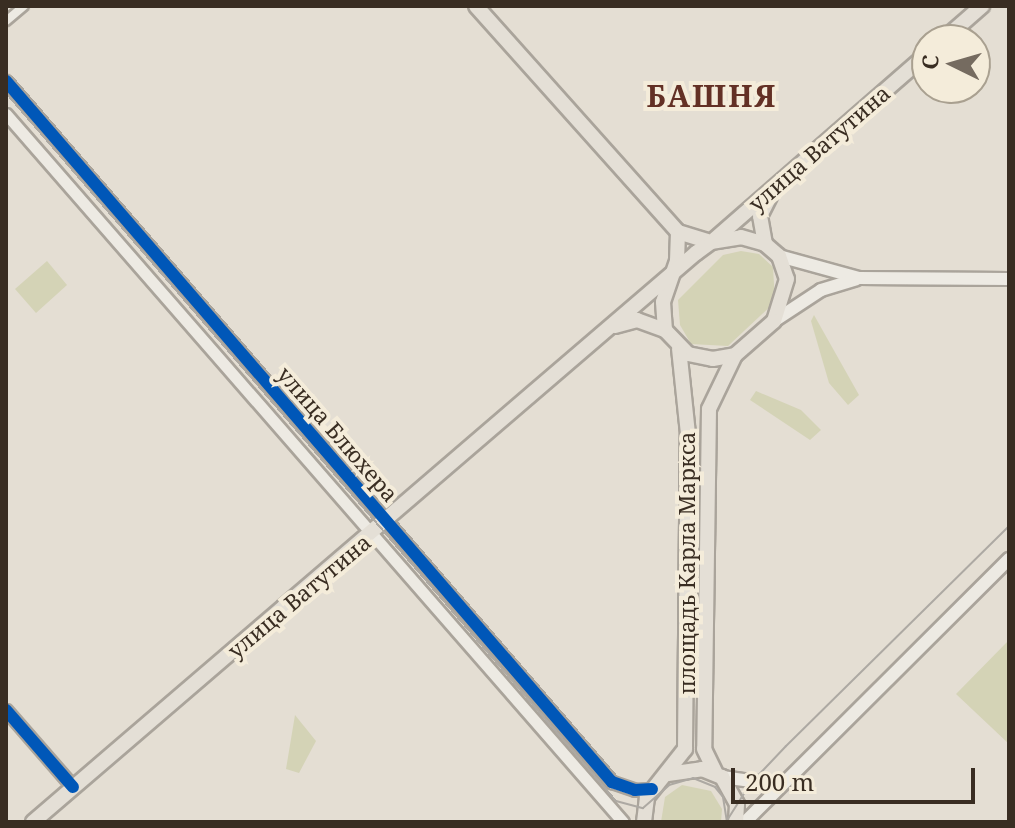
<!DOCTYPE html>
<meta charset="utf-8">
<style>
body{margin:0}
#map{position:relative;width:1015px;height:828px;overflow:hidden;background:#e4ded3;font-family:"Noto Serif",serif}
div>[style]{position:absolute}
.green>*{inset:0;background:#d4d3b6}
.roads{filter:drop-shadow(2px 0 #aaa49b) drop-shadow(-2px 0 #aaa49b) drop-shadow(0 2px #aaa49b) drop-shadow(0 -2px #aaa49b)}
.minor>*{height:8px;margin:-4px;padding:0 4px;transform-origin:4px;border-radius:4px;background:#edeae3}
.tertiary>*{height:11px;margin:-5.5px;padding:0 5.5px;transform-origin:5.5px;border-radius:5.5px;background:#edeae3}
.secondary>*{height:12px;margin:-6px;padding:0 6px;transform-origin:6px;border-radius:6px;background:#edeae3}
.primary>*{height:14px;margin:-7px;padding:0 7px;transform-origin:7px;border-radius:7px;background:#e4dfd6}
.tram>*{height:2px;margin:-1px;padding:0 1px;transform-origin:1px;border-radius:1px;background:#ada9a3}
.cycleway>*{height:12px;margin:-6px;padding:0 6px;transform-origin:6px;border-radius:6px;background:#0057b8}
span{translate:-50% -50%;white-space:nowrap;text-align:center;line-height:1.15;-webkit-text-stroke:8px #f4ecda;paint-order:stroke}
.street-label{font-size:22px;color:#392d22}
.district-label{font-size:30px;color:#633025;font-weight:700;letter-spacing:2px}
.frame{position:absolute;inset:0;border:8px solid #392d22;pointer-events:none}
.north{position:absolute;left:911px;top:24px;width:80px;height:80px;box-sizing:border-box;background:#f4ecda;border:2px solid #a9a090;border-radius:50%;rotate:275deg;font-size:22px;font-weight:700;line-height:32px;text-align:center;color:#392d22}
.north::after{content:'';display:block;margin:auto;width:28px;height:36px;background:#756b60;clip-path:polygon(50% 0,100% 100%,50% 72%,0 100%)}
.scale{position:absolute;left:731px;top:768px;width:244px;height:36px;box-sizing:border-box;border:4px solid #392d22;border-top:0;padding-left:10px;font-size:24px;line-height:28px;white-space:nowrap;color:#392d22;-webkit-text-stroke:6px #f4ecda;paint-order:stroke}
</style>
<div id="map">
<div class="green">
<i style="clip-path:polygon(741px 251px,759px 254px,773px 267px,775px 302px,728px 346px,691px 344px,680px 325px,678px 300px,723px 255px)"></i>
<i style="clip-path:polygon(47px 261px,67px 285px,36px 313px,15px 289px)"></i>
<i style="clip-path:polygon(814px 315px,859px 395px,848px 405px,829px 383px,811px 321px)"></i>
<i style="clip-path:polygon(756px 391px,801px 410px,821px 430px,810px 440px,750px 400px)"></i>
<i style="clip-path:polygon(1009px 640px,1009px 744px,956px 694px)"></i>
<i style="clip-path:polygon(295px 715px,316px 741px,299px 773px,286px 769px)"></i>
<i style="clip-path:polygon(682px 785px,711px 791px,722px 809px,721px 822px,661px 822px,665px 797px)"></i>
</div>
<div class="roads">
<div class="minor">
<i style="left:6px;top:21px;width:23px;rotate:-40deg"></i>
</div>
<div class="tertiary">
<i style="left:6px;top:81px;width:927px;rotate:49.16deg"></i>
<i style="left:612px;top:782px;width:24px;rotate:19deg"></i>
<i style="left:635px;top:790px;width:17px;rotate:-3deg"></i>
<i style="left:6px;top:114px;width:939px;rotate:48.93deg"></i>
<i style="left:6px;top:710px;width:102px;rotate:49deg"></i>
</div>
<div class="secondary">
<i style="left:779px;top:256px;width:83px;rotate:15.4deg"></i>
<i style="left:859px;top:278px;width:150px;rotate:0.4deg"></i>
<i style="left:774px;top:321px;width:56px;rotate:-33.4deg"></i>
<i style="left:821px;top:290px;width:37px;rotate:-17deg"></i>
<i style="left:722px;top:777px;width:59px;rotate:7.9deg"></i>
<i style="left:745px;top:822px;width:373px;rotate:-44.9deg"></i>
</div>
<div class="primary">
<i style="left:476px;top:6px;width:303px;rotate:48.2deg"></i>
<i style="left:678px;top:232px;width:34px;rotate:17deg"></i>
<i style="left:943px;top:40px;width:52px;rotate:-41.1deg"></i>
<i style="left:678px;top:232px;width:29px;rotate:92deg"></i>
<i style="left:677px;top:261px;width:43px;rotate:108.9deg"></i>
<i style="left:663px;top:302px;width:28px;rotate:86deg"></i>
<i style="left:665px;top:330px;width:33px;rotate:46deg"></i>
<i style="left:688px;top:354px;width:25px;rotate:11deg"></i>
<i style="left:713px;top:359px;width:22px;rotate:-10deg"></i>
<i style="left:715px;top:239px;width:281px;rotate:-41.1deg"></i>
<i style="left:765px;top:244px;width:28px;rotate:-100deg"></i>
<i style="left:760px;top:216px;width:22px;rotate:-63deg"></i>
<i style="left:615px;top:326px;width:23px;rotate:-15deg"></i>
<i style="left:637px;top:320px;width:30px;rotate:20deg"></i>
<i style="left:668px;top:774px;width:34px;rotate:-8deg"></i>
<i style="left:702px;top:769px;width:22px;rotate:22deg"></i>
<i style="left:722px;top:777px;width:31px;rotate:61deg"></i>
<i style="left:737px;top:804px;width:18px;rotate:93deg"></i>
<i style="left:33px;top:822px;width:874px;rotate:-40.64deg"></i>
<i style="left:696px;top:253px;width:19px;rotate:-36deg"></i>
<i style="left:711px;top:242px;width:30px;rotate:-9deg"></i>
<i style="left:741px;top:237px;width:25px;rotate:16deg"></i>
<i style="left:765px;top:244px;width:18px;rotate:41deg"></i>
<i style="left:779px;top:256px;width:24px;rotate:71deg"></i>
<i style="left:787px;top:279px;width:44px;rotate:107.2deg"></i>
<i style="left:774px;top:321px;width:52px;rotate:138.9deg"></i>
<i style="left:735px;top:355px;width:60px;rotate:115.7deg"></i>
<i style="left:709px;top:409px;width:340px;rotate:90.8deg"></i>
<i style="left:704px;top:749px;width:25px;rotate:64deg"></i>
<i style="left:644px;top:822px;width:25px;rotate:-83deg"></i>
<i style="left:647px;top:797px;width:61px;rotate:-51.6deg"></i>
<i style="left:685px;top:749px;width:315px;rotate:-89.5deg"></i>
<i style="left:688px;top:434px;width:86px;rotate:-96deg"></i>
</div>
</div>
<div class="tram">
<i style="left:6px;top:93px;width:935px;rotate:49.25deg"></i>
<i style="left:616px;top:801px;width:28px;rotate:15deg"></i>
<i style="left:643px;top:808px;width:35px;rotate:-41deg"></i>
<i style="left:669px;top:785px;width:25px;rotate:-16deg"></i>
<i style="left:693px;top:778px;width:24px;rotate:22deg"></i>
<i style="left:715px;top:787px;width:13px;rotate:51deg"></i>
<i style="left:723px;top:797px;width:24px;rotate:81deg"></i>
<i style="left:726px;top:822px;width:45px;rotate:-57.7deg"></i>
<i style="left:750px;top:784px;width:52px;rotate:-46.5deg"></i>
<i style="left:786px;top:746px;width:313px;rotate:-44.6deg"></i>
</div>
<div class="cycleway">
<i style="left:6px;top:81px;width:927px;rotate:49.16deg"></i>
<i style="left:612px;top:782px;width:24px;rotate:19deg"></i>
<i style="left:635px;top:790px;width:17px;rotate:-3deg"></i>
<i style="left:6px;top:710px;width:102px;rotate:49deg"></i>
</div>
<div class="street-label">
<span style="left:819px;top:148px;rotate:-41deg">улица Ватутина</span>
<span style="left:338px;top:434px;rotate:49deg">улица Блюхера</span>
<span style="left:687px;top:563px;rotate:-90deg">площадь Карла Маркса</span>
<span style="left:299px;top:596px;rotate:-40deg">улица Ватутина</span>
</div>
<div class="district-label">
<span style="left:712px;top:96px">БАШНЯ</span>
</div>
<div class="frame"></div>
<div class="north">С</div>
<div class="scale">200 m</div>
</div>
